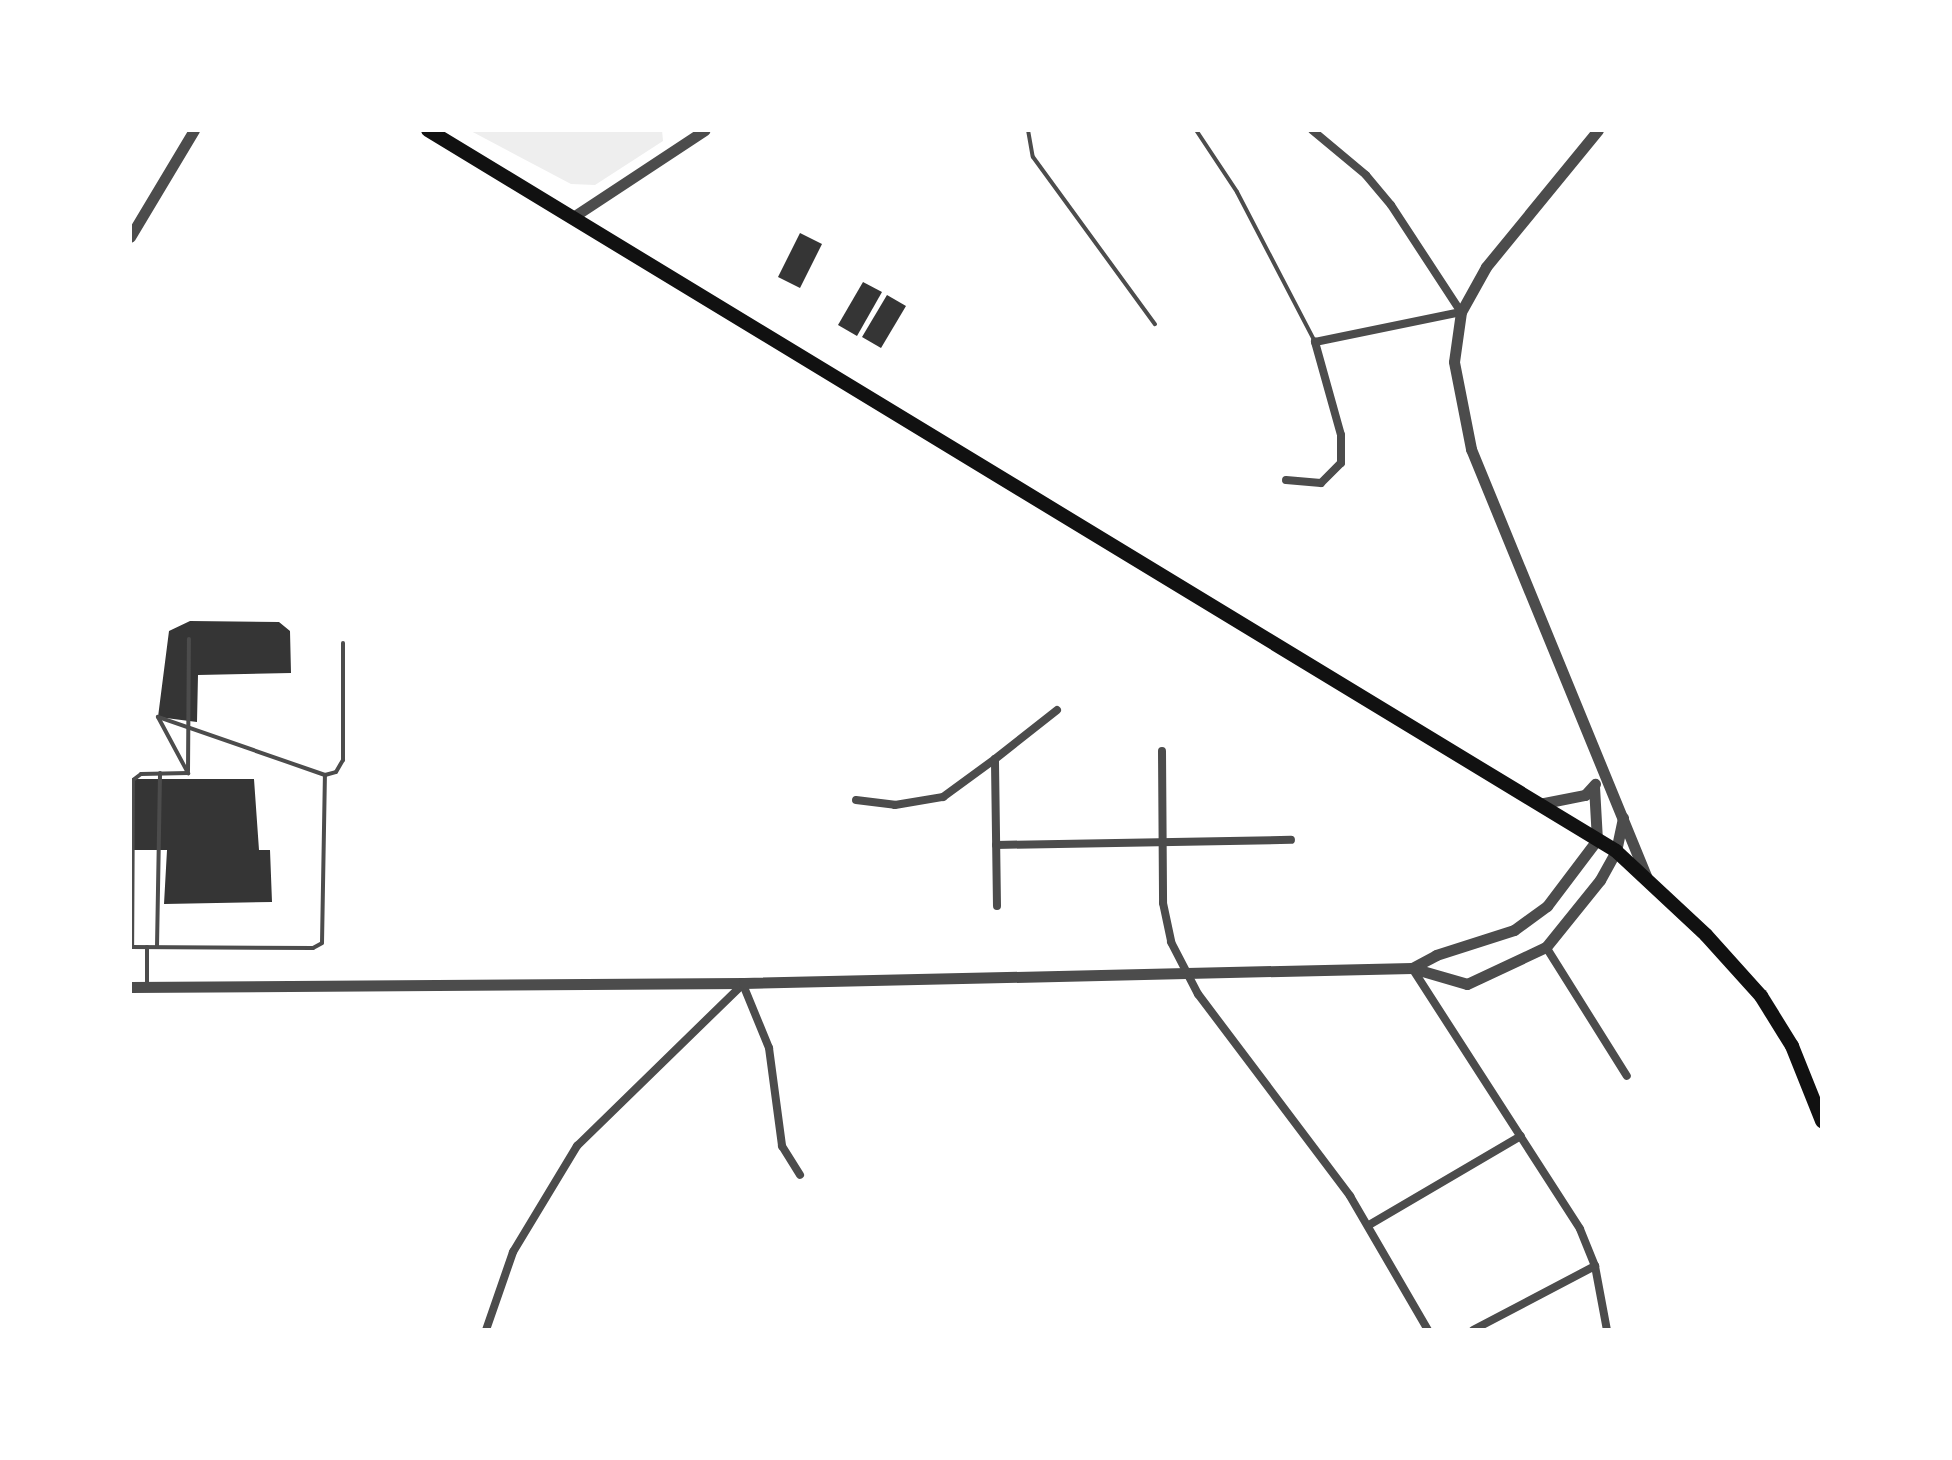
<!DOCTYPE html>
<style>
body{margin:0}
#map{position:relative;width:1952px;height:1460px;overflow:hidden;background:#fff;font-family:"PT Sans",sans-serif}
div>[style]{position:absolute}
.green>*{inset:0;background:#eee}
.building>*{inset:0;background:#353535}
.service>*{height:4px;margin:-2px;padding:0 2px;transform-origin:2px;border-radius:2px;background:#4c4c4c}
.minor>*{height:8px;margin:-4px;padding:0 4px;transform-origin:4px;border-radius:4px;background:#4c4c4c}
.tertiary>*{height:11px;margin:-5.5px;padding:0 5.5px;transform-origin:5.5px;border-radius:5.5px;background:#4c4c4c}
.primary>*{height:14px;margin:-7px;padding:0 7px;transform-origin:7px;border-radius:7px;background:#111}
span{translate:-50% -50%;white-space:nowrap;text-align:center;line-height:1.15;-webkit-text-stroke:8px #fff;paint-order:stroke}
.frame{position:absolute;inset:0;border:132px solid #fff;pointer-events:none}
</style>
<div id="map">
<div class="green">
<i style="clip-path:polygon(469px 130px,662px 130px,663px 141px,595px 185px,571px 184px)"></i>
</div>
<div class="building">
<i style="clip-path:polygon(800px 233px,822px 244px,800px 288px,778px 277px)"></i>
<i style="clip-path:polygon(863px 282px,882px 292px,857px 336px,838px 325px)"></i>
<i style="clip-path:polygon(887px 295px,906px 306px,881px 348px,862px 337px)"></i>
<i style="clip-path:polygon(190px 621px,279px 622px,290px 631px,291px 673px,198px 675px,197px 722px,158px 717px,169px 631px)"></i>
<i style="clip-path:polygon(131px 779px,254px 779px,259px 850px,270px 850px,272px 902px,164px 904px,167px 850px,132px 850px)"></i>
</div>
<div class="service">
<i style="left:1028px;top:130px;width:27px;rotate:80deg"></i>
<i style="left:1033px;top:157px;width:207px;rotate:53.9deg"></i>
<i style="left:1196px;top:130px;width:74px;rotate:56.5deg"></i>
<i style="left:1237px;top:192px;width:169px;rotate:62.5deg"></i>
<i style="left:188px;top:771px;width:132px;rotate:-89.6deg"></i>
<i style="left:325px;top:775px;width:11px;rotate:-15deg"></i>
<i style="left:336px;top:772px;width:14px;rotate:-60deg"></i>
<i style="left:343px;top:760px;width:117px;rotate:-90deg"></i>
<i style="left:130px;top:947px;width:183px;rotate:0.3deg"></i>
<i style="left:313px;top:948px;width:10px;rotate:-29deg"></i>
<i style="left:322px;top:943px;width:168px;rotate:-89deg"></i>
<i style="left:325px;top:775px;width:177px;rotate:-160.8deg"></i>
<i style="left:158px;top:717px;width:64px;rotate:61.8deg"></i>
<i style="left:188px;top:773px;width:47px;rotate:178.8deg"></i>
<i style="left:141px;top:774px;width:10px;rotate:143deg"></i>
<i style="left:133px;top:780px;width:167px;rotate:90.3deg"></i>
<i style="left:157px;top:947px;width:174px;rotate:-89deg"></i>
<i style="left:147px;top:985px;width:38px;rotate:-90deg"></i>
</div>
<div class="minor">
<i style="left:1286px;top:480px;width:35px;rotate:5deg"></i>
<i style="left:1321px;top:483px;width:28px;rotate:-45deg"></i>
<i style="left:1341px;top:463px;width:28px;rotate:-90deg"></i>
<i style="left:1341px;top:435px;width:97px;rotate:-105.6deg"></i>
<i style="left:1315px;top:342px;width:149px;rotate:-11.6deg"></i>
<i style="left:1461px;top:312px;width:128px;rotate:-123.2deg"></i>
<i style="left:1391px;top:205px;width:39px;rotate:-130deg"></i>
<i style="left:1366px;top:175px;width:70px;rotate:-140.2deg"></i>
<i style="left:1162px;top:751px;width:152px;rotate:89.6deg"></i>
<i style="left:1163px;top:903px;width:40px;rotate:78deg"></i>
<i style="left:1171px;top:942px;width:59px;rotate:62.6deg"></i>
<i style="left:1198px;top:994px;width:253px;rotate:53deg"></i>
<i style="left:1350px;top:1196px;width:155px;rotate:59.8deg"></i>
<i style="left:856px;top:800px;width:39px;rotate:7deg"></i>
<i style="left:895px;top:805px;width:49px;rotate:-9.5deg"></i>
<i style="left:943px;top:797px;width:64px;rotate:-36.2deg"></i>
<i style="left:996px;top:845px;width:295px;rotate:-1deg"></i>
<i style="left:997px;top:906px;width:147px;rotate:-90.8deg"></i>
<i style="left:995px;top:759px;width:79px;rotate:-38.3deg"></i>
<i style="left:1546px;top:947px;width:152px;rotate:57.9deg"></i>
<i style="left:1412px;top:968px;width:310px;rotate:57.2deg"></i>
<i style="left:1580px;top:1229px;width:40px;rotate:68deg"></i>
<i style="left:1595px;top:1266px;width:65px;rotate:79.4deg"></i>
<i style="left:744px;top:987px;width:66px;rotate:67.7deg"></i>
<i style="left:769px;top:1048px;width:99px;rotate:82.4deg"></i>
<i style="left:782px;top:1146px;width:34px;rotate:58deg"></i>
<i style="left:1369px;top:1225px;width:176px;rotate:-30.4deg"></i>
<i style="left:486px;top:1330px;width:83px;rotate:-70.9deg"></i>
<i style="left:513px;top:1252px;width:124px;rotate:-58.9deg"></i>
<i style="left:577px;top:1146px;width:233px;rotate:-44.3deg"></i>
<i style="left:1473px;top:1330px;width:138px;rotate:-27.7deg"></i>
</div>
<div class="tertiary">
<i style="left:1598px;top:130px;width:177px;rotate:129.3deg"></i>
<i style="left:1486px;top:267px;width:51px;rotate:119.1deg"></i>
<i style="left:1461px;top:312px;width:50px;rotate:98deg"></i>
<i style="left:1454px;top:362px;width:89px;rotate:78.9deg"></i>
<i style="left:1471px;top:449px;width:464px;rotate:67.7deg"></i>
<i style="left:576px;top:215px;width:154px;rotate:-33.4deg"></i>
<i style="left:130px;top:237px;width:125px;rotate:-59.1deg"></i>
<i style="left:1539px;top:804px;width:47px;rotate:-11.1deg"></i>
<i style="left:1585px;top:795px;width:15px;rotate:-48deg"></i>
<i style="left:1412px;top:968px;width:27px;rotate:-28deg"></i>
<i style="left:1436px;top:955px;width:82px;rotate:-17.8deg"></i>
<i style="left:1514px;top:930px;width:41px;rotate:-36deg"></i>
<i style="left:1547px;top:906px;width:83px;rotate:-52.9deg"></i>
<i style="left:1597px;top:840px;width:54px;rotate:-93.2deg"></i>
<i style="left:130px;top:987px;width:614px;rotate:-0.37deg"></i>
<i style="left:744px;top:983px;width:668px;rotate:-1.29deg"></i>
<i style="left:1412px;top:968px;width:57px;rotate:16.2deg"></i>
<i style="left:1467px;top:984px;width:87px;rotate:-25.1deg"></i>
<i style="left:1546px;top:947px;width:86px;rotate:-51.1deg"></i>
<i style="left:1600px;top:880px;width:33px;rotate:-61deg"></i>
<i style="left:1616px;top:851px;width:34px;rotate:-78deg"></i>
</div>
<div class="primary">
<i style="left:428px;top:130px;width:1390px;rotate:31.25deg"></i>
<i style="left:1616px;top:851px;width:123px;rotate:43deg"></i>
<i style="left:1706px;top:935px;width:82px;rotate:48deg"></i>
<i style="left:1761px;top:996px;width:59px;rotate:58.2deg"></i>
<i style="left:1792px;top:1046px;width:81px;rotate:68.2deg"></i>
</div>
<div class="frame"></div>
</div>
